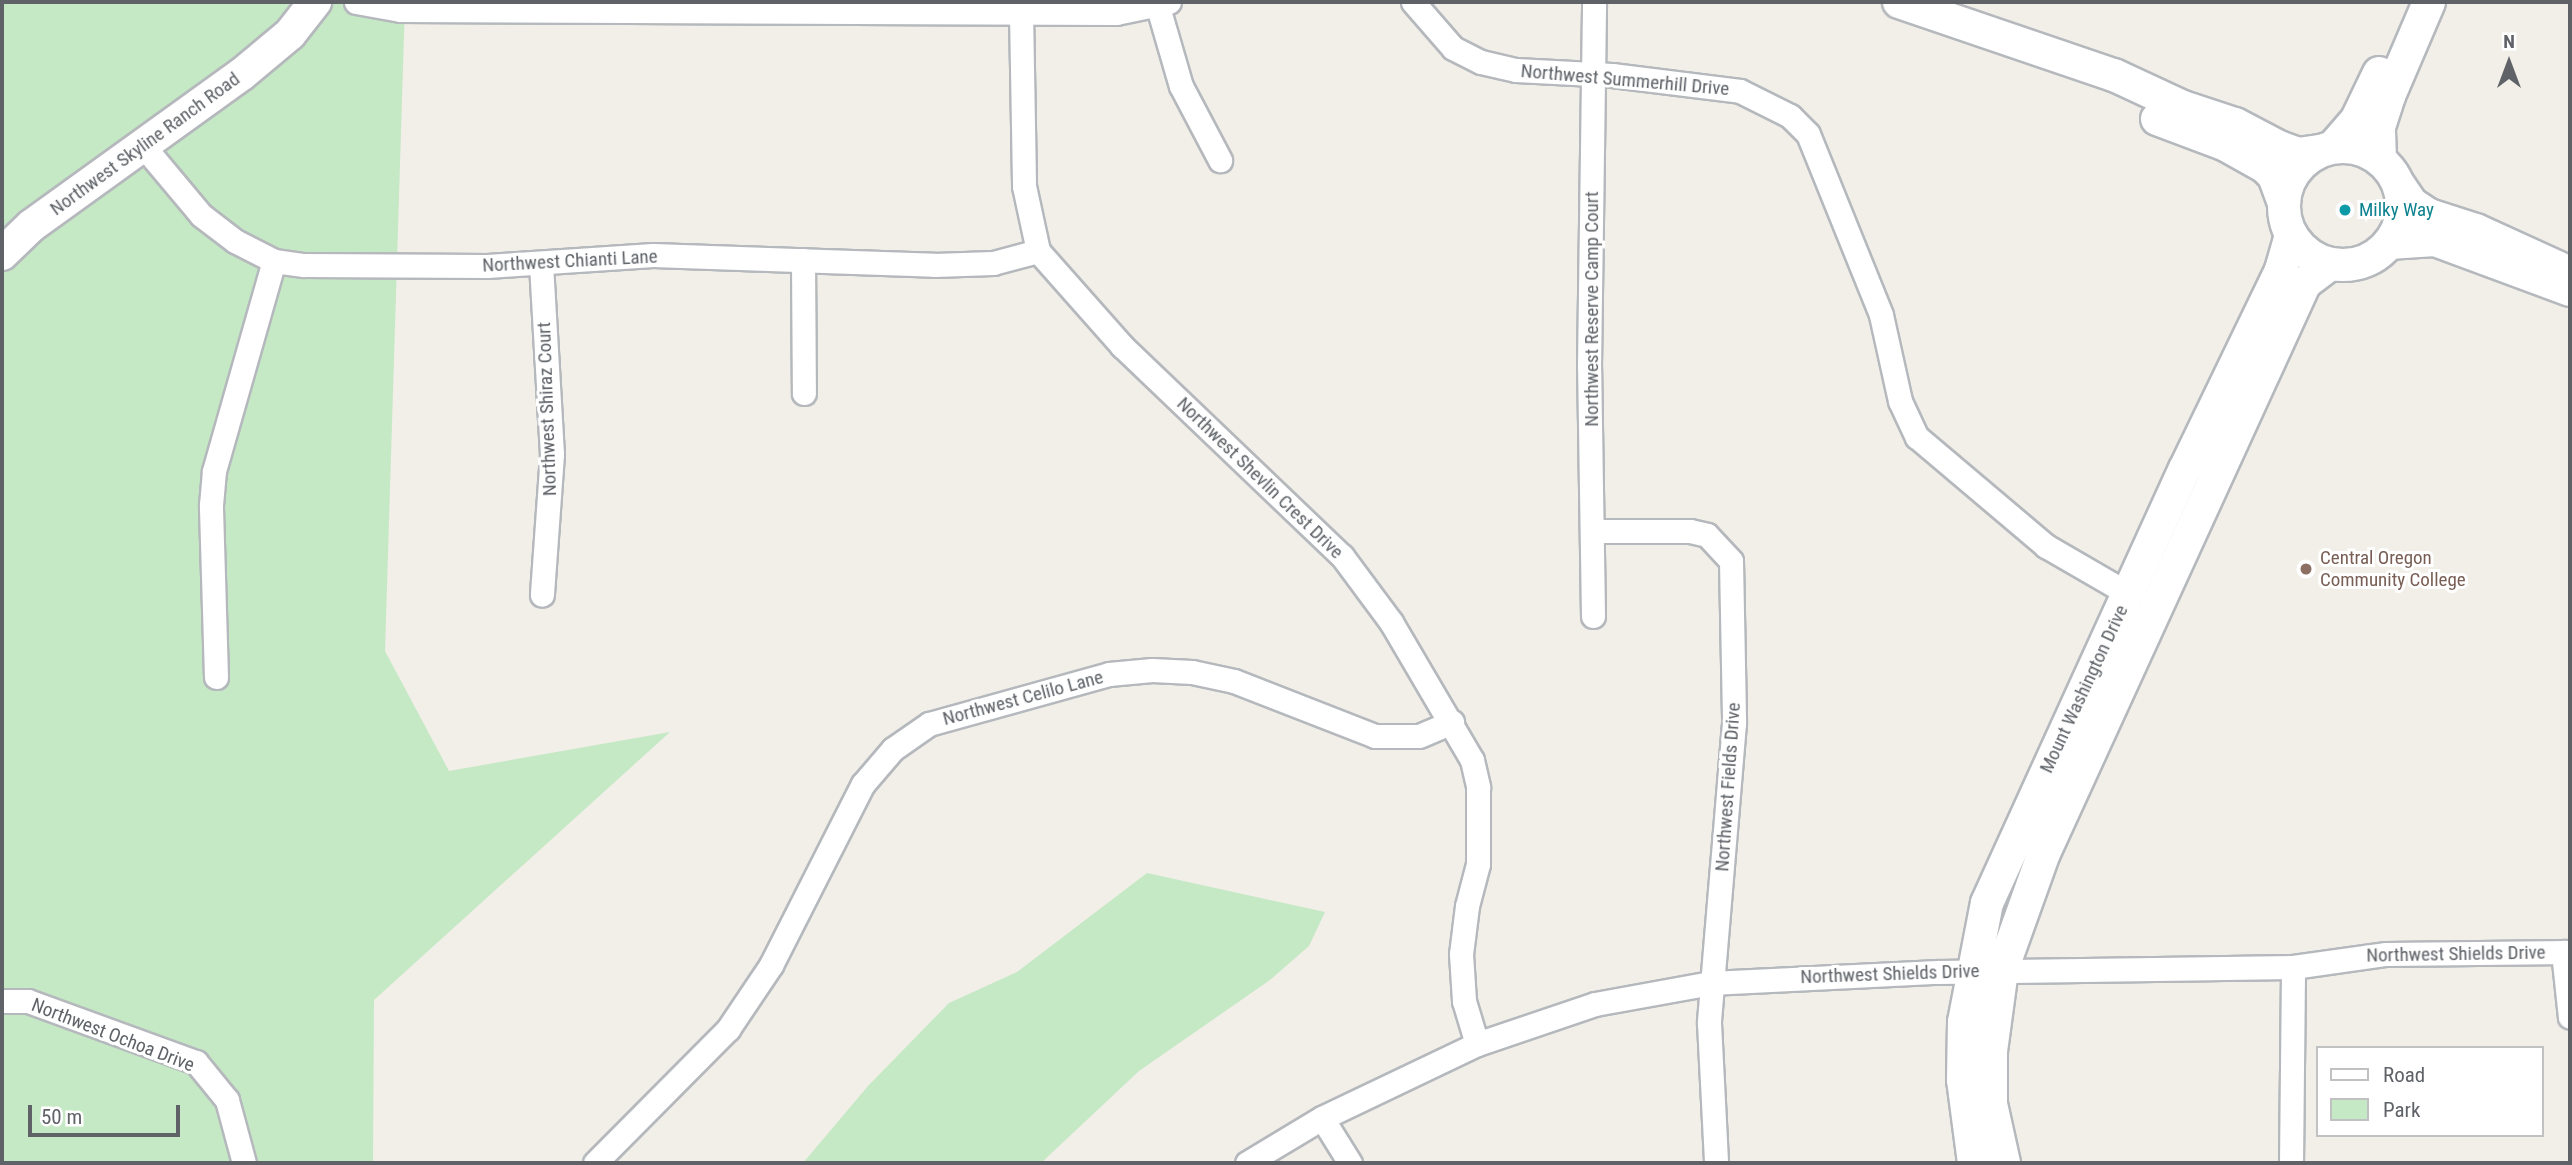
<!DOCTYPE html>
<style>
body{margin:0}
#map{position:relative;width:2572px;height:1165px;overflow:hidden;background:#f1efe8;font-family:"Roboto Condensed",sans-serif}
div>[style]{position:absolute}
.green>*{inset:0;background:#c5e8c5}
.roads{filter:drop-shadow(2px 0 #b5b8bc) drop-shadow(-2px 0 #b5b8bc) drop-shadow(0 2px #b5b8bc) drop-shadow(0 -2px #b5b8bc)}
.street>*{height:23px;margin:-11.5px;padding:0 11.5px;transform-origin:11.5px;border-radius:11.5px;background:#fff}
.secondary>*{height:32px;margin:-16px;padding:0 16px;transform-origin:16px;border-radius:16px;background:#fff}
.secondary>.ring{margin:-16px;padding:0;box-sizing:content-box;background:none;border:32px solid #fff;border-radius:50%}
.dots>*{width:19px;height:19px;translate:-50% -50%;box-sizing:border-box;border:4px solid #fff;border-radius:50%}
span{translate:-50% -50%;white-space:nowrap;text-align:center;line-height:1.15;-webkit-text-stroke:6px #fff;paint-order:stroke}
.street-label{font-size:19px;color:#5f6368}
.culture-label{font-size:19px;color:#0d838f}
.left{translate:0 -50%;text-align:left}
.education-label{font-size:19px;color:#785e54}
.frame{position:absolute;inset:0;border:4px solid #5f6368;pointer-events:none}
.legend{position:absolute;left:2316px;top:1046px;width:228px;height:91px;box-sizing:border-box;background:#fff;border:2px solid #bfc1c3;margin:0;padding:9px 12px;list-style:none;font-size:21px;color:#5f6368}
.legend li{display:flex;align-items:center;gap:14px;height:35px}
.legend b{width:35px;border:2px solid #bfc1c3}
.north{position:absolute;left:2474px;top:28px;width:70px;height:70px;-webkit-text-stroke:5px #fff;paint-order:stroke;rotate:0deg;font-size:19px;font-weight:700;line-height:28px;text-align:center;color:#5f6368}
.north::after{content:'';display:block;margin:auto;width:24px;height:32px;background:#5f6368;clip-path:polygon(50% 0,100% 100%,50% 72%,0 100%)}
.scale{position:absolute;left:28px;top:1105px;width:152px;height:32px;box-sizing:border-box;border:4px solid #5f6368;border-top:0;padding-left:9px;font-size:21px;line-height:24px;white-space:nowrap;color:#5f6368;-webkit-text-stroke:5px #fff;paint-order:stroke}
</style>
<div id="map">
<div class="green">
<i style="clip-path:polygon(2px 2px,405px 2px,385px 651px,449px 771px,670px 732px,374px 1000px,373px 1163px,2px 1163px)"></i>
<i style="clip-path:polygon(1147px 873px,1325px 912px,1309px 946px,1270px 980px,1139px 1071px,1041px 1163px,803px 1163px,868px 1086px,949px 1003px,1017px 972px)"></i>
</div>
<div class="roads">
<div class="street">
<i style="left:356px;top:2px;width:45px;rotate:10.3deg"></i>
<i style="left:400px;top:10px;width:716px;rotate:0.24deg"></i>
<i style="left:1116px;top:13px;width:54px;rotate:-11.7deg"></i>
<i style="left:1413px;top:2px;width:61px;rotate:49deg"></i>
<i style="left:1453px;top:48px;width:31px;rotate:27deg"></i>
<i style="left:1481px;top:62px;width:36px;rotate:13deg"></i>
<i style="left:1516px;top:70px;width:96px;rotate:3deg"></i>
<i style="left:1612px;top:75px;width:129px;rotate:7.1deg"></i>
<i style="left:1740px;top:91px;width:56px;rotate:26.6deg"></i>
<i style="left:1790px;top:116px;width:25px;rotate:45deg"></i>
<i style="left:1808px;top:134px;width:195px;rotate:68deg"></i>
<i style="left:1881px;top:315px;width:88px;rotate:77.5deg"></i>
<i style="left:1900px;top:401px;width:40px;rotate:65deg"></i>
<i style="left:1917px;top:437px;width:169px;rotate:40.2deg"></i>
<i style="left:2046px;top:546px;width:94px;rotate:30.1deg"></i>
<i style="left:1158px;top:7px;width:82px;rotate:73.8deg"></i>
<i style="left:1181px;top:86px;width:84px;rotate:62.2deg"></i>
<i style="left:1021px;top:11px;width:175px;rotate:89deg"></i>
<i style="left:1024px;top:186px;width:66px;rotate:77.8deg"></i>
<i style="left:1038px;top:251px;width:127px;rotate:48.5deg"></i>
<i style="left:1122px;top:346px;width:304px;rotate:43.7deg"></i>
<i style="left:1342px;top:556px;width:82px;rotate:53.4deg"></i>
<i style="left:1391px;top:622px;width:160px;rotate:59.6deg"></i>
<i style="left:1472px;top:760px;width:28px;rotate:77deg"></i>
<i style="left:1478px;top:787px;width:77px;rotate:90deg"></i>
<i style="left:1478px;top:864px;width:43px;rotate:104.7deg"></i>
<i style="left:1467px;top:906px;width:48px;rotate:97.1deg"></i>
<i style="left:1461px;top:954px;width:47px;rotate:86.3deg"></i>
<i style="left:1464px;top:1001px;width:45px;rotate:73.2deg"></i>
<i style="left:145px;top:148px;width:87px;rotate:50.1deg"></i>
<i style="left:201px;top:215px;width:43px;rotate:37.4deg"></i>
<i style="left:235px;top:241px;width:44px;rotate:27.1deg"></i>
<i style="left:274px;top:261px;width:30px;rotate:8deg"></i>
<i style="left:304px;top:265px;width:183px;rotate:0.3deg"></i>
<i style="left:487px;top:266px;width:166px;rotate:-3.8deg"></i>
<i style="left:653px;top:255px;width:281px;rotate:2deg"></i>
<i style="left:934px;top:265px;width:59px;rotate:-1.9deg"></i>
<i style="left:993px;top:263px;width:47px;rotate:-14.9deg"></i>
<i style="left:803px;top:260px;width:133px;rotate:89.6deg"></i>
<i style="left:541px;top:264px;width:190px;rotate:86.7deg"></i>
<i style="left:552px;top:454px;width:141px;rotate:94.1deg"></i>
<i style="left:1593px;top:531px;width:97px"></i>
<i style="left:1690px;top:531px;width:17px;rotate:13deg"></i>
<i style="left:1707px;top:535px;width:35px;rotate:47deg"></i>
<i style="left:1731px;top:561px;width:162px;rotate:88.9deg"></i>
<i style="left:1734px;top:723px;width:301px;rotate:94.8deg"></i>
<i style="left:1709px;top:1023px;width:140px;rotate:87.1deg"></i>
<i style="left:1593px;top:616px;width:250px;rotate:-90.9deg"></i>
<i style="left:1589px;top:366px;width:364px;rotate:-89.2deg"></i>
<i style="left:216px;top:677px;width:172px;rotate:-91.7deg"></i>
<i style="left:211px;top:505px;width:34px;rotate:-85deg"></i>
<i style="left:214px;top:471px;width:218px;rotate:-74.1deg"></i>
<i style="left:2563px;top:952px;width:65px;rotate:83.9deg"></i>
<i style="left:2px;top:1001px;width:26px"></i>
<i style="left:28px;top:1001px;width:179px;rotate:20deg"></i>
<i style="left:196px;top:1062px;width:49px;rotate:50.8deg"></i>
<i style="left:227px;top:1100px;width:65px;rotate:74.9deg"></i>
<i style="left:1322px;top:1118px;width:53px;rotate:58.1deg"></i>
<i style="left:595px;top:1163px;width:189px;rotate:-45.2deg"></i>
<i style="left:728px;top:1029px;width:77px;rotate:-56.1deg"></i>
<i style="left:771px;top:965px;width:203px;rotate:-63.1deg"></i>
<i style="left:863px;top:784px;width:46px;rotate:-49.4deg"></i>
<i style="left:893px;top:749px;width:44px;rotate:-34.8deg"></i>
<i style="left:929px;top:724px;width:187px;rotate:-15.5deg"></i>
<i style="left:1109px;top:674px;width:43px;rotate:-5.3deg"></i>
<i style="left:1152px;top:670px;width:40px;rotate:2.9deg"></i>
<i style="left:1192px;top:672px;width:43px;rotate:12.1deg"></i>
<i style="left:1234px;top:681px;width:151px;rotate:21.3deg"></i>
<i style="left:1375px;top:736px;width:44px"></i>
<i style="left:1419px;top:736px;width:36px;rotate:-23deg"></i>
<i style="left:1247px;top:1163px;width:87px;rotate:-31deg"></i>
<i style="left:1322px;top:1118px;width:172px;rotate:-25.5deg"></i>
<i style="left:1477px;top:1044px;width:125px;rotate:-18.7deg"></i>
<i style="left:1595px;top:1004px;width:117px;rotate:-10.3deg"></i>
<i style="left:1710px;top:983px;width:228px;rotate:-2.8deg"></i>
<i style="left:1938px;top:972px;width:355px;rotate:-0.8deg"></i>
<i style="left:2293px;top:967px;width:94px;rotate:-8deg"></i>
<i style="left:2386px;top:954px;width:184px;rotate:-0.6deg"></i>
<i style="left:2291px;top:1163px;width:196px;rotate:-89.4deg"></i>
</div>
<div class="secondary">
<i style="left:1899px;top:2px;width:227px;rotate:18.8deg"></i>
<i style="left:2114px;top:75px;width:76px;rotate:24.9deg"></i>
<i style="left:2183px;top:107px;width:55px;rotate:18.1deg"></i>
<i style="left:2235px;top:124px;width:50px;rotate:27.6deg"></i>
<i style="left:2279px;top:147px;width:20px;rotate:20deg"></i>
<i style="left:2298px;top:154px;width:21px;rotate:-8deg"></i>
<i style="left:2157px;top:119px;width:74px;rotate:20.6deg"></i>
<i style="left:2226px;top:145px;width:45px;rotate:29.4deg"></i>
<i style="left:2265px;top:167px;width:13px;rotate:45deg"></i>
<i style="left:2274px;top:176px;width:27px;rotate:70deg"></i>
<i class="ring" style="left:2284px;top:147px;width:86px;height:86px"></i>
<i style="left:2333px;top:147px;width:37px;rotate:-49deg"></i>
<i style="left:2357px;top:119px;width:51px;rotate:-64.4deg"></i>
<i style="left:2380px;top:159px;width:32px;rotate:-92deg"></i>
<i style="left:2379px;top:127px;width:33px;rotate:-72deg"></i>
<i style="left:2389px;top:96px;width:102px;rotate:-66.9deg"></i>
<i style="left:2399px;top:185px;width:23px;rotate:56deg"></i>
<i style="left:2412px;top:204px;width:20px;rotate:33deg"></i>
<i style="left:2429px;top:215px;width:49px;rotate:17.7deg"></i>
<i style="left:2476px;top:230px;width:103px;rotate:24.6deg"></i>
<i style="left:2389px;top:243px;width:46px;rotate:-3.7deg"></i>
<i style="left:2435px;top:240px;width:144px;rotate:20.3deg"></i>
<i style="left:2px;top:254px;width:40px;rotate:-44deg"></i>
<i style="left:31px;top:226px;width:260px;rotate:-35.8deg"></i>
<i style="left:242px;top:74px;width:62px;rotate:-39.8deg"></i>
<i style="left:290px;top:34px;width:41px;rotate:-52deg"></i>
<i style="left:1974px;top:1163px;width:84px;rotate:-97.5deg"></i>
<i style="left:1963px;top:1080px;width:58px;rotate:-89deg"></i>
<i style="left:1964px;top:1022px;width:121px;rotate:-79.1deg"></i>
<i style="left:1987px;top:903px;width:477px;rotate:-65.5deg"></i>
<i style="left:2185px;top:469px;width:221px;rotate:-64.2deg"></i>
<i style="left:2281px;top:270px;width:35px;rotate:-74deg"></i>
<i style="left:2004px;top:1163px;width:60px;rotate:-102.4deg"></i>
<i style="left:1991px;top:1104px;width:53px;rotate:-90deg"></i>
<i style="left:1991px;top:1051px;width:82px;rotate:-82.3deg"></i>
<i style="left:2002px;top:970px;width:124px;rotate:-70.3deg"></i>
<i style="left:2044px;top:853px;width:627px;rotate:-65.4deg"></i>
<i style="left:2305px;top:283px;width:31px;rotate:-37deg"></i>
</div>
</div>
<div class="dots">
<i style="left:2345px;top:210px;background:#0f9aa8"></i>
<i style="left:2306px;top:569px;background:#8d6e63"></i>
</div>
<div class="street-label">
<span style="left:1625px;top:80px;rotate:5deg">Northwest Summerhill Drive</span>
<span style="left:145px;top:144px;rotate:-36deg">Northwest Skyline Ranch Road</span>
<span style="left:570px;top:261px;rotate:-3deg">Northwest Chianti Lane</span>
<span style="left:1592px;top:309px;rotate:-90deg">Northwest Reserve Camp Court</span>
<span style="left:547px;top:409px;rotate:-92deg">Northwest Shiraz Court</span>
<span style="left:1260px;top:478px;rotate:44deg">Northwest Shevlin Crest Drive</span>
<span style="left:2084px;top:689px;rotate:-65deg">Mount Washington Drive</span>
<span style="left:1023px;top:698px;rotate:-15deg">Northwest Celilo Lane</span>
<span style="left:1728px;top:787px;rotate:-86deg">Northwest Fields Drive</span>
<span style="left:2456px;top:954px;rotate:-1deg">Northwest Shields Drive</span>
<span style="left:1890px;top:974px;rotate:-2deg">Northwest Shields Drive</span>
<span style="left:113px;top:1035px;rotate:21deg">Northwest Ochoa Drive</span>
</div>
<div class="culture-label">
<span class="left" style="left:2359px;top:210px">Milky Way</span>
</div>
<div class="education-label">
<span class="left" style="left:2320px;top:569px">Central Oregon<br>Community College</span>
</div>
<div class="frame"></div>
<ul class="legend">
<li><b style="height:9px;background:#fff"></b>Road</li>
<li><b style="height:19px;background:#c5e8c5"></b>Park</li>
</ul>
<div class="north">N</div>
<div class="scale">50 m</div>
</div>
